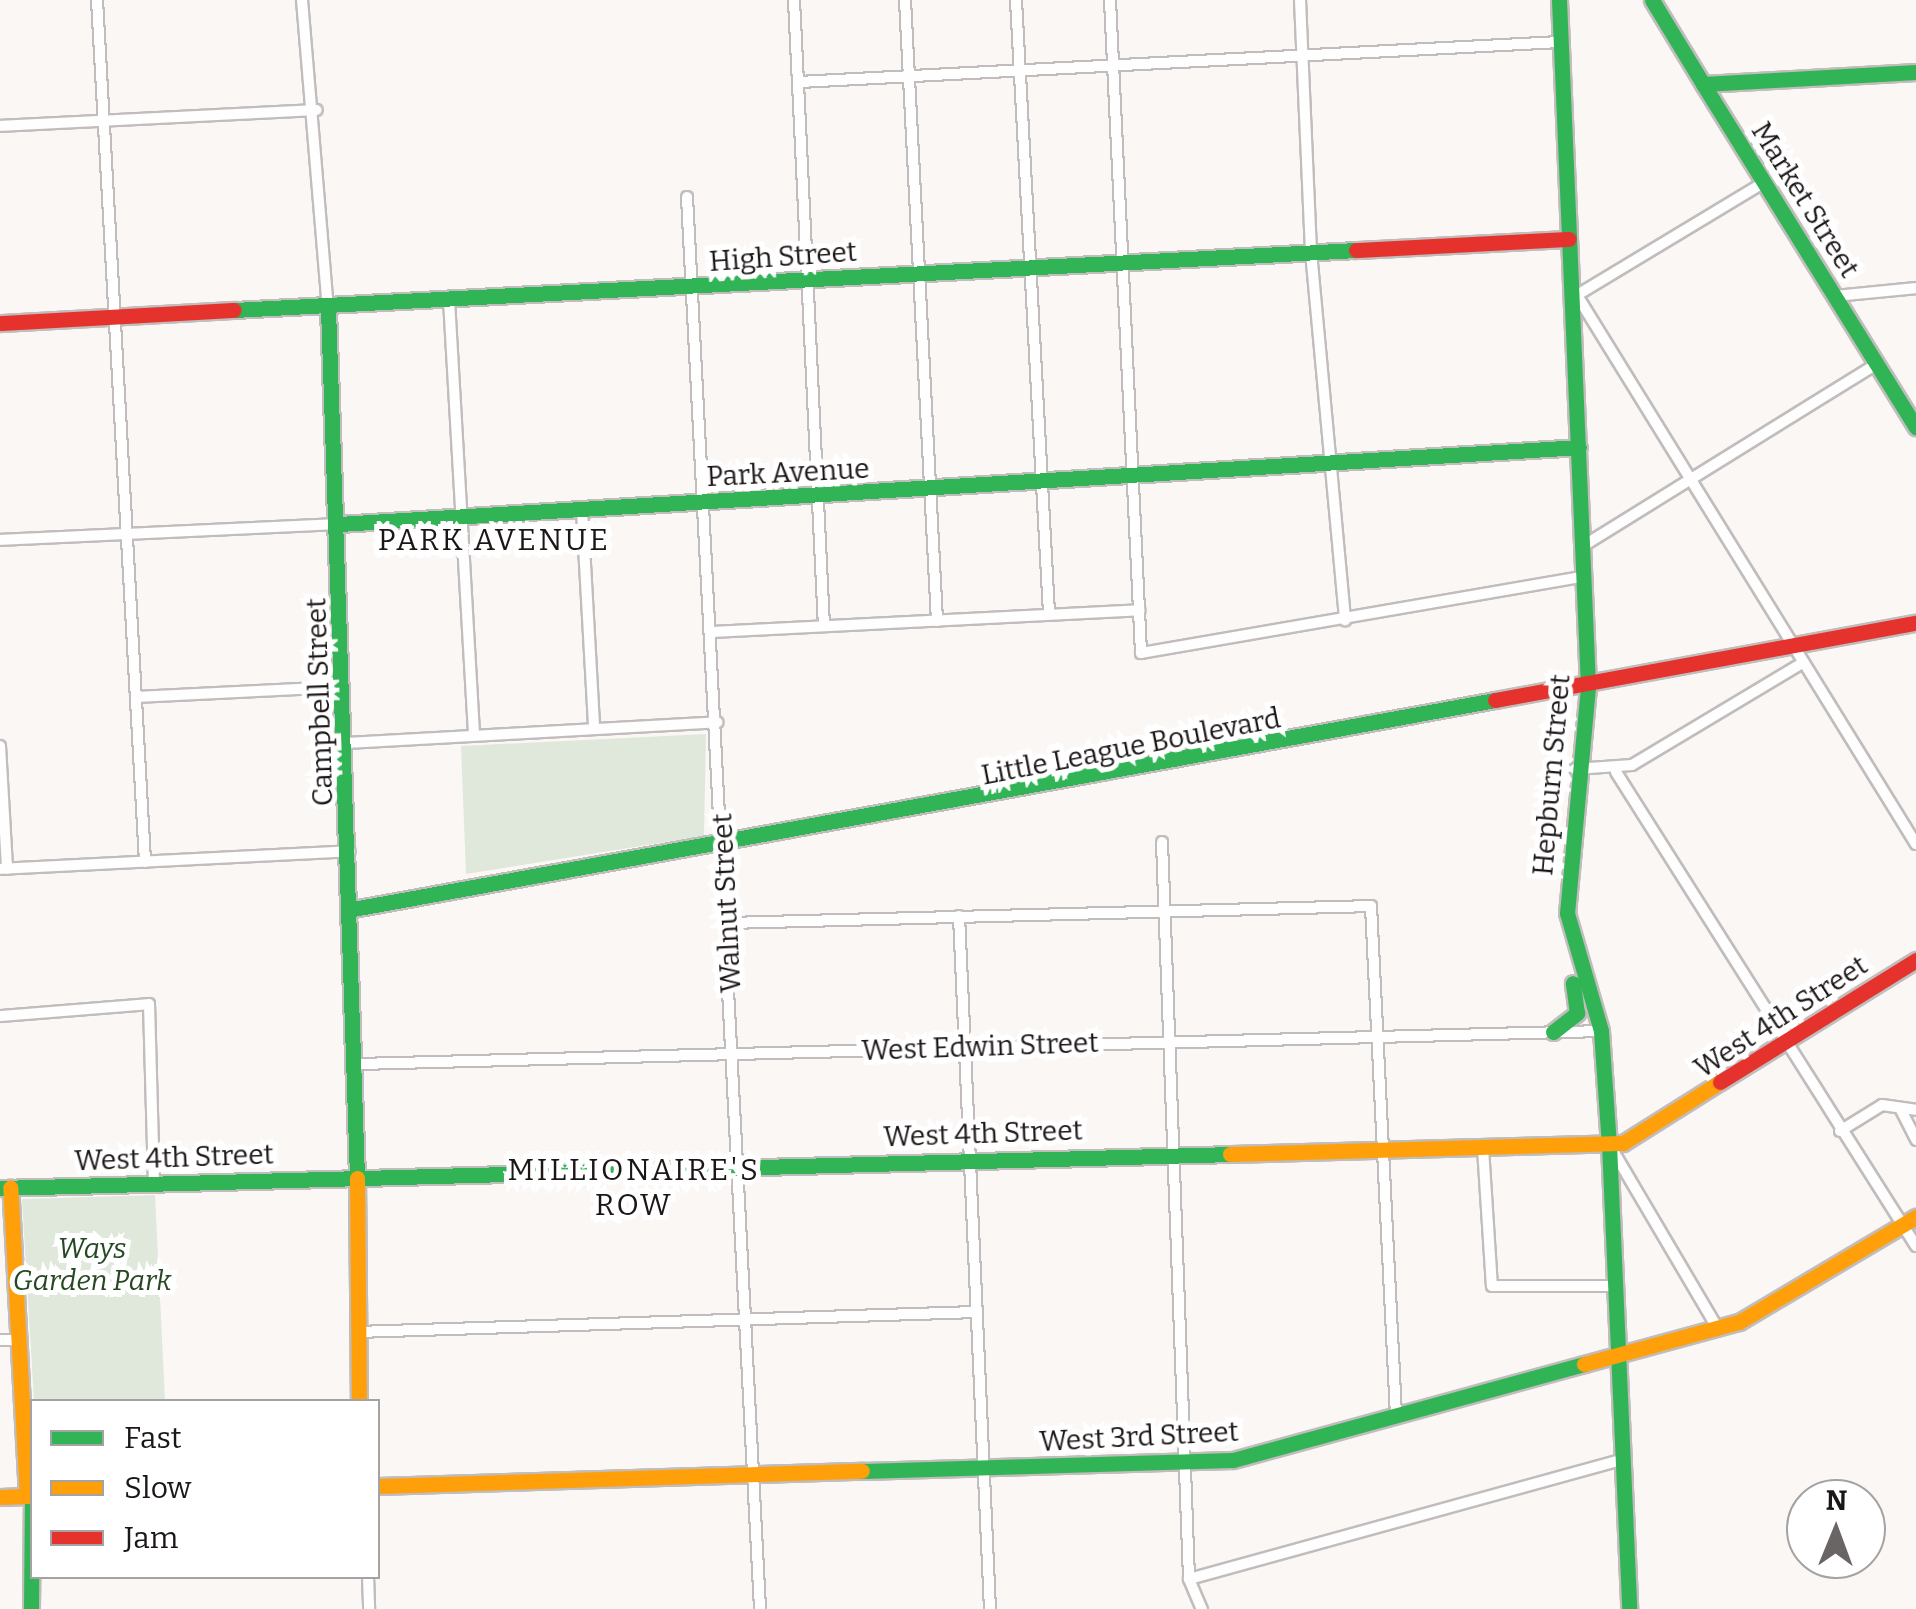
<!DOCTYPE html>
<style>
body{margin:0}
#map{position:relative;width:1916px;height:1609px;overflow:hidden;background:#fbf7f5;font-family:Bitter,serif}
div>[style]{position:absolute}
.green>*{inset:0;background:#dfe8db}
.roads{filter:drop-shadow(2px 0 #c1bdbc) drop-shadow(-2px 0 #c1bdbc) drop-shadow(0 2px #c1bdbc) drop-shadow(0 -2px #c1bdbc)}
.street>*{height:10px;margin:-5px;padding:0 5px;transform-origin:5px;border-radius:5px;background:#fefefe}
.fast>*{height:15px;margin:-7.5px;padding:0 7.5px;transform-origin:7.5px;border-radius:7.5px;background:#30b455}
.slow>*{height:15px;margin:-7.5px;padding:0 7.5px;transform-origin:7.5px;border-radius:7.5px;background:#ff9f0a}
.jam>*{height:15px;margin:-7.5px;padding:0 7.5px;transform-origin:7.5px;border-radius:7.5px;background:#e5322d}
span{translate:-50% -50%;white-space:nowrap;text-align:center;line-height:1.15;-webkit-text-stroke:10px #fff;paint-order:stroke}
.street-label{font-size:28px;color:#1b1716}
.park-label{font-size:28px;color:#264823;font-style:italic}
.neighbourhood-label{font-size:30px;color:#1b1716;letter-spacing:2.5px}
.legend{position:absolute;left:30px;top:1399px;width:350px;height:180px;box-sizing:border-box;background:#fff;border:2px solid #a4a2a2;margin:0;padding:12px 18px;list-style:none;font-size:30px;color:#1b1716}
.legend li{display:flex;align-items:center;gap:20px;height:50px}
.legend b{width:50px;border:2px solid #a4a2a2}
.north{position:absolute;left:1786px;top:1479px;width:100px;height:100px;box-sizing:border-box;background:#fff;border:2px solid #a4a2a2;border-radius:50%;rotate:1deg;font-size:28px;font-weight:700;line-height:40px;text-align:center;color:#1b1716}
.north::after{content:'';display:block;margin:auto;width:35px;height:45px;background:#696564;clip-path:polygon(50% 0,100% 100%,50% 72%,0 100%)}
</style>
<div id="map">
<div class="green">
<i style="clip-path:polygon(706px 734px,704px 836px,466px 874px,461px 746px)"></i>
<i style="clip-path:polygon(155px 1195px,165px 1401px,34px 1401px,22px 1199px)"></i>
</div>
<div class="roads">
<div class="street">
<i style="left:97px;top:0;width:863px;rotate:86.81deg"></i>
<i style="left:302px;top:0;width:309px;rotate:85.2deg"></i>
<i style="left:794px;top:0;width:627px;rotate:87.26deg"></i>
<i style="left:905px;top:0;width:622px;rotate:87.05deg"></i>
<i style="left:1016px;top:0;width:615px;rotate:86.92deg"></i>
<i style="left:1110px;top:0;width:654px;rotate:87.28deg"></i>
<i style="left:1141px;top:653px;width:448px;rotate:-9.8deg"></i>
<i style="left:1300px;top:0;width:252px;rotate:87.5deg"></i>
<i style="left:1311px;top:252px;width:370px;rotate:84.7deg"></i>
<i style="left:799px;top:82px;width:762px;rotate:-3.01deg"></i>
<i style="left:0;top:126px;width:317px;rotate:-2.9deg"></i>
<i style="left:687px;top:197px;width:1414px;rotate:87.04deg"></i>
<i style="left:1835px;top:296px;width:81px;rotate:-5.6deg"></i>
<i style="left:1574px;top:297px;width:223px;rotate:-31.1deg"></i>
<i style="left:1578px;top:297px;width:643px;rotate:58.29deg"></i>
<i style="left:449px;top:300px;width:436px;rotate:86.7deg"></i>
<i style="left:582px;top:510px;width:218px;rotate:86.8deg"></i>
<i style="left:0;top:540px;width:339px;rotate:-2.7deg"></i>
<i style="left:1583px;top:546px;width:345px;rotate:-31.8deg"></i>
<i style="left:712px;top:632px;width:428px;rotate:-2.9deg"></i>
<i style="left:136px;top:697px;width:208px;rotate:-2.8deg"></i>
<i style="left:347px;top:743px;width:371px;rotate:-3.2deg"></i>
<i style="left:0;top:746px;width:123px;rotate:86.7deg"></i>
<i style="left:1575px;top:769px;width:57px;rotate:-4deg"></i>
<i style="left:1632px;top:765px;width:200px;rotate:-30.9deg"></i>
<i style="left:1616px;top:772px;width:561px;rotate:57.67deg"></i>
<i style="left:1162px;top:842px;width:737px;rotate:87.9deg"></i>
<i style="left:1189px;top:1579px;width:33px;rotate:67deg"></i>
<i style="left:0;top:869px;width:350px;rotate:-2.9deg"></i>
<i style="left:959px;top:916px;width:694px;rotate:87.44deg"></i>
<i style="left:728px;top:923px;width:643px;rotate:-1.51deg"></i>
<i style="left:1371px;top:906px;width:511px;rotate:87.19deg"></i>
<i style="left:0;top:1016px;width:149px;rotate:-4.6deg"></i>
<i style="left:149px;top:1004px;width:180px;rotate:88.4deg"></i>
<i style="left:359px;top:1064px;width:1242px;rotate:-1.52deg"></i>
<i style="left:1900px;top:1108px;width:36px;rotate:63deg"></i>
<i style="left:1840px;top:1131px;width:49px;rotate:-31.8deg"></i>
<i style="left:1882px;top:1105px;width:34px;rotate:8deg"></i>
<i style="left:1483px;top:1148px;width:138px;rotate:86.3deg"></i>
<i style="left:1492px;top:1286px;width:122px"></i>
<i style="left:1612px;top:1149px;width:209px;rotate:59.5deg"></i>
<i style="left:357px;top:1332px;width:620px;rotate:-1.85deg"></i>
<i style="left:0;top:1340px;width:19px"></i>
<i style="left:368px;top:1576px;width:33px;rotate:88deg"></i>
<i style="left:1189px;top:1579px;width:449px;rotate:-15.4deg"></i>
</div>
<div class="fast">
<i style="left:1559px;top:0;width:688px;rotate:87.58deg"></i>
<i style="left:1588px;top:687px;width:227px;rotate:95.3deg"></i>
<i style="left:1567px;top:913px;width:123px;rotate:73.9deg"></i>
<i style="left:1601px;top:1031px;width:113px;rotate:86deg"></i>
<i style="left:1652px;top:0;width:98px;rotate:58.7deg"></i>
<i style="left:1916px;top:72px;width:213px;rotate:176.8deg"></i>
<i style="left:1703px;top:84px;width:404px;rotate:58.2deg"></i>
<i style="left:328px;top:308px;width:870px;rotate:88.09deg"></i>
<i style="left:234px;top:310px;width:1124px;rotate:-3.06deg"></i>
<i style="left:339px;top:524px;width:1242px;rotate:-3.55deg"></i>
<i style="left:353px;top:909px;width:1161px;rotate:-10.37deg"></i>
<i style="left:1553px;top:1032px;width:31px;rotate:-38deg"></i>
<i style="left:1577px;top:1013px;width:30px;rotate:-98deg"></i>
<i style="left:1609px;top:1144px;width:465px;rotate:87.5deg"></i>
<i style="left:0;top:1188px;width:1230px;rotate:-1.58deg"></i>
<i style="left:862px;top:1471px;width:371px;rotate:-1.7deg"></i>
<i style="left:1233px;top:1460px;width:364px;rotate:-15.3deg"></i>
<i style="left:31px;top:1609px;width:113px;rotate:-89.5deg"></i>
</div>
<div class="slow">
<i style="left:1230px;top:1154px;width:393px;rotate:-1.6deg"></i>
<i style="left:1623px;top:1143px;width:115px;rotate:-32.2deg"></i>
<i style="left:357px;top:1178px;width:224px;rotate:89.5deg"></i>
<i style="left:1584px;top:1364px;width:161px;rotate:-15.2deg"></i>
<i style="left:1739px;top:1322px;width:206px;rotate:-30.7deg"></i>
<i style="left:378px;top:1486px;width:484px;rotate:-1.8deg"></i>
<i style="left:0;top:1497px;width:27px;rotate:-2deg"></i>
<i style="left:27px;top:1496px;width:309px;rotate:-93.1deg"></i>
</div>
<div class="jam">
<i style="left:1356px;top:250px;width:213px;rotate:-3deg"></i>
<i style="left:0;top:323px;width:234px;rotate:-3.2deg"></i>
<i style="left:1495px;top:700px;width:428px;rotate:-10.4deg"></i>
<i style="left:1720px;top:1082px;width:231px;rotate:-31.9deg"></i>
</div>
</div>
<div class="street-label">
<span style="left:1805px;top:200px;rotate:58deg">Market Street</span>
<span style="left:783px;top:257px;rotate:-4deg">High Street</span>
<span style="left:788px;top:473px;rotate:-3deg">Park Avenue</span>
<span style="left:320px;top:702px;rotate:-92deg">Campbell Street</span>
<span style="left:1131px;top:747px;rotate:-11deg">Little League Boulevard</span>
<span style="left:1552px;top:775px;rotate:-85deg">Hepburn Street</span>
<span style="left:727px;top:903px;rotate:-93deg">Walnut Street</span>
<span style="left:1781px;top:1017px;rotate:-33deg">West 4th Street</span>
<span style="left:980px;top:1047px;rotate:-2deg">West Edwin Street</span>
<span style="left:983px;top:1134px;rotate:-2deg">West 4th Street</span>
<span style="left:174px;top:1158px;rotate:-2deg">West 4th Street</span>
<span style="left:1139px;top:1437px;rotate:-3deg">West 3rd Street</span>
</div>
<div class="park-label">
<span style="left:92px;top:1265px">Ways<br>Garden Park</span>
</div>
<div class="neighbourhood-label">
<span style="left:494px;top:540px">PARK AVENUE</span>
<span style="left:634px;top:1187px">MILLIONAIRE'S<br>ROW</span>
</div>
<ul class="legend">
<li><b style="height:12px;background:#30b455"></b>Fast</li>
<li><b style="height:12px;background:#ff9f0a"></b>Slow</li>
<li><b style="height:12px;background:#e5322d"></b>Jam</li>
</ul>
<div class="north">N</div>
</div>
